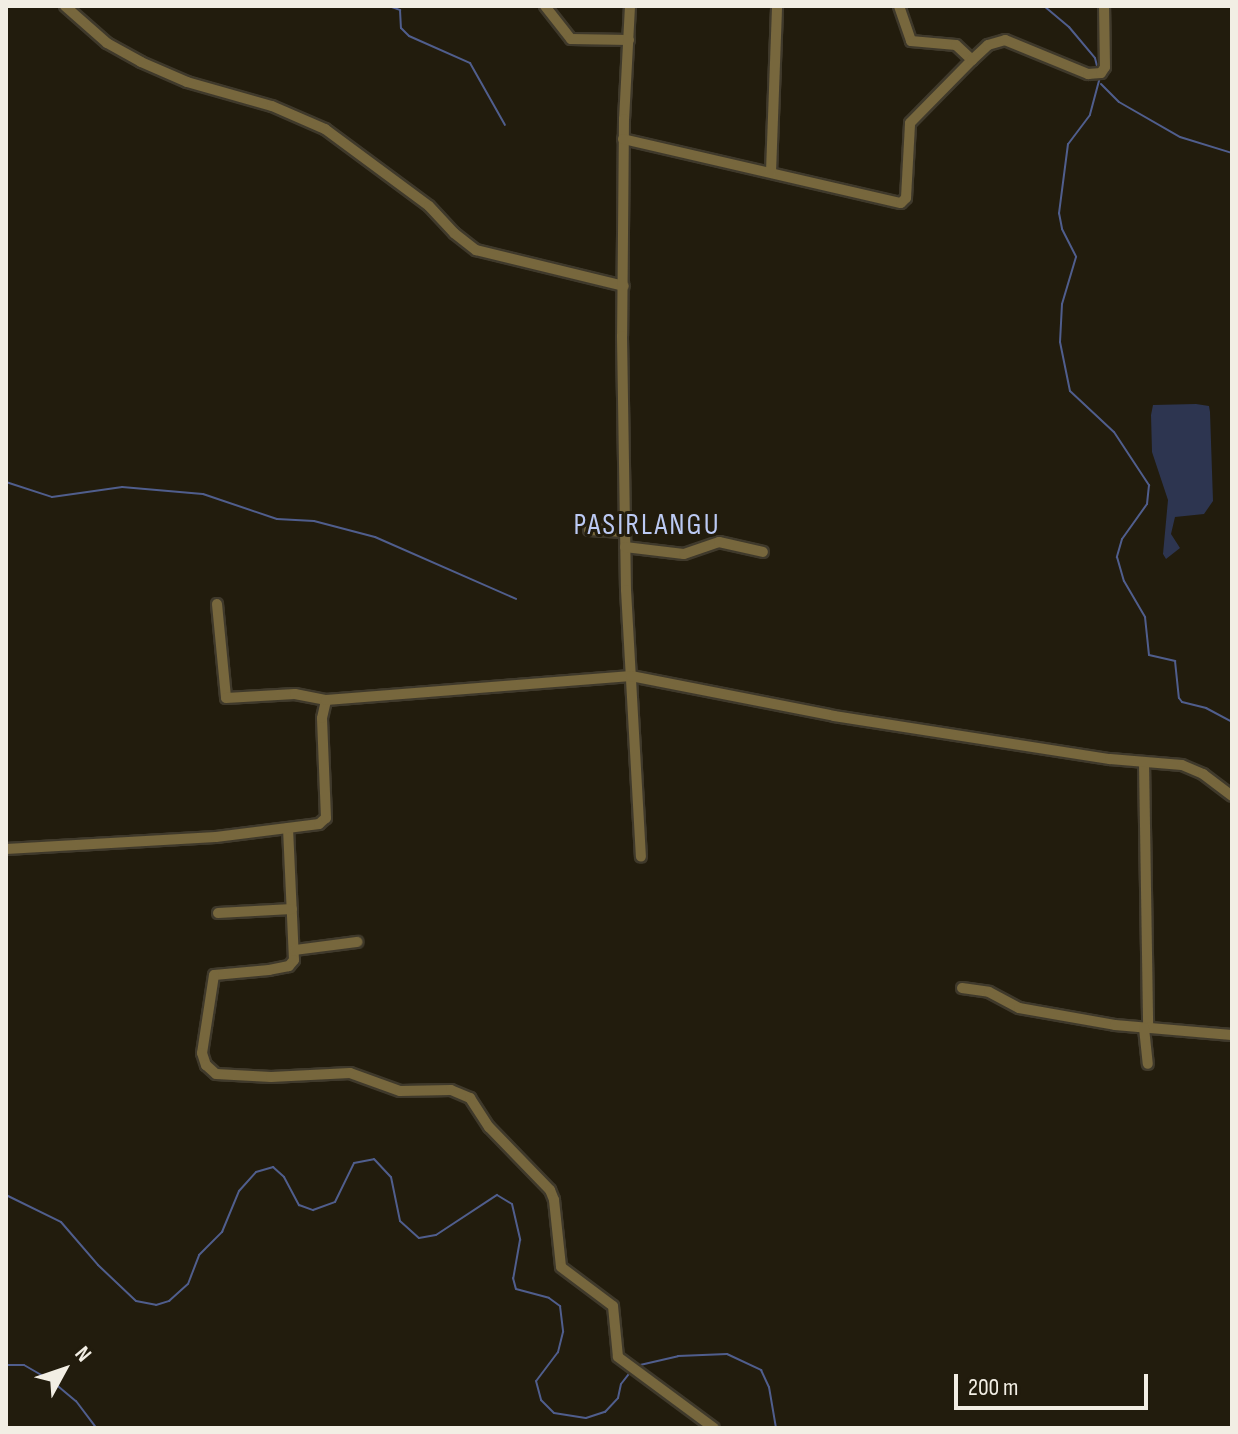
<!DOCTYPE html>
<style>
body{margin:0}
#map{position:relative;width:1238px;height:1434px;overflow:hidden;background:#221c0d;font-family:"Sofia Sans Condensed",sans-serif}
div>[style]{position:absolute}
.green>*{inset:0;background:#2d3550}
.stream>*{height:2px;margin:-1px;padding:0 1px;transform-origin:1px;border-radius:1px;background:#505e8d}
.roads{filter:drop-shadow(2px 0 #3f392b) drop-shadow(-2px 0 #3f392b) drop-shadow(0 2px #3f392b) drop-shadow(0 -2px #3f392b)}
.minor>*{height:10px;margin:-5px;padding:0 5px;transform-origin:5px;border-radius:5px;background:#77673d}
span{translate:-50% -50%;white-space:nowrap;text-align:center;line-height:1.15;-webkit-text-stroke:6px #221c0d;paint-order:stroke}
.quarter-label{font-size:30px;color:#bccaf4;letter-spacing:2px}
.frame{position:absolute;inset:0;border:8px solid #f2eee4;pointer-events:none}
.north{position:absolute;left:24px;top:1330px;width:80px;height:80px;-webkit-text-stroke:6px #221c0d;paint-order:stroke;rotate:50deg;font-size:22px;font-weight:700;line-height:32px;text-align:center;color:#f2eee4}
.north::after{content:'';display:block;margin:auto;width:28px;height:36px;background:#f2eee4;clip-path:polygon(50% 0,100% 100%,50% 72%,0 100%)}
.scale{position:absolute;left:954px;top:1374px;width:194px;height:36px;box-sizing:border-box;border:4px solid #f2eee4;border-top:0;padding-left:10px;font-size:24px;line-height:28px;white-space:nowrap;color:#f2eee4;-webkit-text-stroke:6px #221c0d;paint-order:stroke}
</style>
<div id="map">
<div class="green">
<i style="clip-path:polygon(1196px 404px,1209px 406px,1210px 412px,1213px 501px,1204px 514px,1175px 517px,1171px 534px,1180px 548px,1166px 559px,1163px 554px,1168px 500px,1152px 452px,1151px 415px,1153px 405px)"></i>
</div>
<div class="stream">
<i style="left:389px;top:6px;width:12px;rotate:20deg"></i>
<i style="left:400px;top:10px;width:18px;rotate:87deg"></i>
<i style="left:401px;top:28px;width:11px;rotate:45deg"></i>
<i style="left:409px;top:36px;width:67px;rotate:23.9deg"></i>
<i style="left:470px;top:63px;width:71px;rotate:60.6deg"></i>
<i style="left:1044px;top:6px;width:33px;rotate:40deg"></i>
<i style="left:1069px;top:27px;width:40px;rotate:50deg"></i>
<i style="left:1095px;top:58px;width:12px;rotate:76deg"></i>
<i style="left:1100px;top:77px;width:39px;rotate:105deg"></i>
<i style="left:1090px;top:115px;width:36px;rotate:127deg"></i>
<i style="left:1068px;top:144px;width:70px;rotate:97.4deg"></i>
<i style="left:1059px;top:213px;width:16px;rotate:79deg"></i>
<i style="left:1062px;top:229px;width:31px;rotate:63deg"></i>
<i style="left:1076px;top:257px;width:49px;rotate:106.6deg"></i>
<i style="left:1062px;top:304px;width:38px;rotate:93deg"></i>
<i style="left:1060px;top:342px;width:50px;rotate:78.5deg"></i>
<i style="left:1070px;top:391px;width:60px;rotate:43deg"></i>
<i style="left:1114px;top:432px;width:64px;rotate:56.6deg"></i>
<i style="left:1149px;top:485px;width:19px;rotate:96deg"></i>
<i style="left:1147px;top:504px;width:43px;rotate:125.5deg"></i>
<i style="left:1122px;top:539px;width:19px;rotate:106deg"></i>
<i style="left:1117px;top:557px;width:25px;rotate:74deg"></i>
<i style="left:1124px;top:581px;width:42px;rotate:59.7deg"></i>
<i style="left:1145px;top:617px;width:38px;rotate:84deg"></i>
<i style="left:1149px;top:655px;width:27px;rotate:13deg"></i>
<i style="left:1175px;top:661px;width:37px;rotate:84deg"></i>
<i style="left:1179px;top:698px;width:5px;rotate:53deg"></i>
<i style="left:1182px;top:702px;width:25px;rotate:14deg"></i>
<i style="left:1206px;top:708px;width:30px;rotate:28deg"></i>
<i style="left:1101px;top:84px;width:25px;rotate:45deg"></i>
<i style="left:1119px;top:102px;width:70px;rotate:29.8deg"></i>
<i style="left:1180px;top:137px;width:54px;rotate:17.1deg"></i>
<i style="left:6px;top:482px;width:48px;rotate:18.1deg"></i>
<i style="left:52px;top:497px;width:71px;rotate:-8.1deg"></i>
<i style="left:122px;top:487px;width:81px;rotate:4.9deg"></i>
<i style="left:203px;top:494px;width:78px;rotate:18.7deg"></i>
<i style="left:277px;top:519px;width:37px;rotate:3deg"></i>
<i style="left:314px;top:521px;width:63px;rotate:14.7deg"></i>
<i style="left:375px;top:537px;width:154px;rotate:23.7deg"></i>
<i style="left:6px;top:1195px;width:61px;rotate:26.1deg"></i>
<i style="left:61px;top:1222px;width:57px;rotate:49.3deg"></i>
<i style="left:98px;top:1265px;width:52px;rotate:43.5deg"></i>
<i style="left:136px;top:1301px;width:20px;rotate:11deg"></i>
<i style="left:156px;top:1305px;width:14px;rotate:-17deg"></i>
<i style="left:169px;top:1301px;width:25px;rotate:-42deg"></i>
<i style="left:188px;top:1284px;width:31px;rotate:-69deg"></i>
<i style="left:199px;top:1255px;width:33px;rotate:-45deg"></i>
<i style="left:222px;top:1232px;width:44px;rotate:-67.5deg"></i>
<i style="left:239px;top:1191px;width:25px;rotate:-48deg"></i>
<i style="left:256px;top:1172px;width:18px;rotate:-16deg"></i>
<i style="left:273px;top:1167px;width:15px;rotate:42deg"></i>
<i style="left:284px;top:1177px;width:32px;rotate:62deg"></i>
<i style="left:299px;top:1205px;width:15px;rotate:20deg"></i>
<i style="left:313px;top:1210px;width:23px;rotate:-20deg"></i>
<i style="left:335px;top:1202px;width:43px;rotate:-64deg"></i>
<i style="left:354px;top:1163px;width:20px;rotate:-11deg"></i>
<i style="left:374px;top:1159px;width:25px;rotate:47deg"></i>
<i style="left:391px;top:1177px;width:45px;rotate:78.4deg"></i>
<i style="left:400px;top:1221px;width:25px;rotate:42deg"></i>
<i style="left:419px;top:1238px;width:17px;rotate:-10deg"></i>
<i style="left:436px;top:1235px;width:73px;rotate:-33.3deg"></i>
<i style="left:497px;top:1195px;width:17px;rotate:31deg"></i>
<i style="left:512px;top:1204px;width:37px;rotate:77deg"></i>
<i style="left:520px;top:1240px;width:39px;rotate:100deg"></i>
<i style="left:513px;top:1278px;width:11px;rotate:75deg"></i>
<i style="left:516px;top:1289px;width:34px;rotate:15deg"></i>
<i style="left:549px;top:1298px;width:14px;rotate:36deg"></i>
<i style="left:560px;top:1306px;width:26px;rotate:83deg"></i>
<i style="left:563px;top:1332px;width:21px;rotate:104deg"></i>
<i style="left:558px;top:1352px;width:36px;rotate:127deg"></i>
<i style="left:536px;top:1381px;width:20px;rotate:75deg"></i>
<i style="left:541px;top:1400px;width:18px;rotate:45deg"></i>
<i style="left:554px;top:1413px;width:32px;rotate:9deg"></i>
<i style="left:586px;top:1418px;width:20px;rotate:-18deg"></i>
<i style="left:605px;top:1412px;width:19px;rotate:-47deg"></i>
<i style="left:618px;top:1398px;width:14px;rotate:-78deg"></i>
<i style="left:621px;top:1384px;width:16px;rotate:-52deg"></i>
<i style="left:6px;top:1365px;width:18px"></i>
<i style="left:24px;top:1365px;width:34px;rotate:30deg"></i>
<i style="left:53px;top:1382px;width:30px;rotate:40deg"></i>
<i style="left:76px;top:1401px;width:34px;rotate:53deg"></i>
<i style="left:640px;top:1365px;width:39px;rotate:-13deg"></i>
<i style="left:678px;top:1356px;width:49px;rotate:-2.3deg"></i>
<i style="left:727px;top:1354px;width:38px;rotate:25deg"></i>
<i style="left:761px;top:1370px;width:19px;rotate:65deg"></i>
<i style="left:769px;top:1387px;width:42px;rotate:80.3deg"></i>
</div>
<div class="roads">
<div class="minor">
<i style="left:65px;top:6px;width:56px;rotate:41.4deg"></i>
<i style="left:107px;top:43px;width:39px;rotate:29deg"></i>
<i style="left:141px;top:62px;width:50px;rotate:23.5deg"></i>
<i style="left:187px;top:82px;width:88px;rotate:15.8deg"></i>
<i style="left:272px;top:106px;width:58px;rotate:23.5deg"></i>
<i style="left:325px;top:129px;width:129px;rotate:36.5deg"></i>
<i style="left:429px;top:206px;width:37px;rotate:47deg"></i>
<i style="left:454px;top:233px;width:28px;rotate:38deg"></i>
<i style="left:476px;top:250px;width:152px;rotate:13.7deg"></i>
<i style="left:545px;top:6px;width:42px;rotate:51.8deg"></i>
<i style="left:571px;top:39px;width:58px;rotate:1deg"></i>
<i style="left:630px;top:6px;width:113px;rotate:93deg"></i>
<i style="left:624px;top:119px;width:217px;rotate:90.5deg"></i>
<i style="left:622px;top:336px;width:254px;rotate:89.1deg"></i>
<i style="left:626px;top:590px;width:267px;rotate:86.8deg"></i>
<i style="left:899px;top:6px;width:37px;rotate:71deg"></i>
<i style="left:911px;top:41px;width:45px;rotate:5.1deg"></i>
<i style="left:956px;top:45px;width:22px;rotate:43deg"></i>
<i style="left:623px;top:139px;width:285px;rotate:13deg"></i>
<i style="left:901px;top:203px;width:7px;rotate:-45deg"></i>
<i style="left:906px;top:198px;width:75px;rotate:-86.9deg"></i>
<i style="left:910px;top:123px;width:88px;rotate:-45.5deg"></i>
<i style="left:972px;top:60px;width:22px;rotate:-43deg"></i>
<i style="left:988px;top:45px;width:18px;rotate:-16deg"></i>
<i style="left:1005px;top:40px;width:90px;rotate:22.3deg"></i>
<i style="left:1088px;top:74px;width:13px;rotate:-4deg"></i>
<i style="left:1101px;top:73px;width:7px;rotate:-56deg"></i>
<i style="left:1105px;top:67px;width:61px;rotate:-90.9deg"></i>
<i style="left:771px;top:172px;width:166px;rotate:-87.9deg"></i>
<i style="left:589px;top:530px;width:36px;rotate:3deg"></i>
<i style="left:625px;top:547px;width:59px;rotate:6.8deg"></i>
<i style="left:684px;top:554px;width:37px;rotate:-19deg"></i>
<i style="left:719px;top:542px;width:45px;rotate:12.8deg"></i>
<i style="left:217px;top:604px;width:94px;rotate:84.5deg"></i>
<i style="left:226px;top:698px;width:69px;rotate:-3.3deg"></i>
<i style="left:295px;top:694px;width:32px;rotate:11deg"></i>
<i style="left:1144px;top:762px;width:266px;rotate:89.1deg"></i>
<i style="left:288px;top:828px;width:132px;rotate:87.4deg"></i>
<i style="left:294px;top:960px;width:8px;rotate:130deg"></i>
<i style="left:289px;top:966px;width:20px;rotate:169deg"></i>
<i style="left:269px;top:970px;width:55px;rotate:174.8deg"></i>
<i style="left:214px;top:975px;width:79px;rotate:98.7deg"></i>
<i style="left:202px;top:1053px;width:13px;rotate:72deg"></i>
<i style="left:206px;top:1065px;width:13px;rotate:42deg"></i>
<i style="left:216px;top:1074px;width:55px;rotate:3.1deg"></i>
<i style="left:271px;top:1077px;width:79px;rotate:-2.9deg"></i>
<i style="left:350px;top:1073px;width:53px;rotate:19.8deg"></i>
<i style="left:400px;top:1091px;width:51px;rotate:-1.1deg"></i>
<i style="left:451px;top:1090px;width:21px;rotate:23deg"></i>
<i style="left:470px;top:1098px;width:35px;rotate:57deg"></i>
<i style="left:489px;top:1127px;width:88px;rotate:45.9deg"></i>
<i style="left:550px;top:1190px;width:11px;rotate:68deg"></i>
<i style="left:554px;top:1200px;width:67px;rotate:84deg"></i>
<i style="left:561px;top:1267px;width:65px;rotate:36.9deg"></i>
<i style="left:613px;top:1306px;width:51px;rotate:84.4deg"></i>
<i style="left:618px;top:1357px;width:119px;rotate:36.5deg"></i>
<i style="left:6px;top:849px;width:210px;rotate:-3.3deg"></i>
<i style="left:216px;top:837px;width:104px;rotate:-7.2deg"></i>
<i style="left:319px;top:824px;width:9px;rotate:-41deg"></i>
<i style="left:326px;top:818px;width:100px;rotate:-92.3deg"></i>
<i style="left:322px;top:718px;width:18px;rotate:-77deg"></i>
<i style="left:326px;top:700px;width:306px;rotate:-4.5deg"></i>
<i style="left:631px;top:676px;width:207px;rotate:11.1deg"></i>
<i style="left:834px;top:716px;width:279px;rotate:8.9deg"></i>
<i style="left:1110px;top:759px;width:72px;rotate:4.8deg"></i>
<i style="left:1182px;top:765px;width:23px;rotate:23deg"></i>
<i style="left:1203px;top:774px;width:36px;rotate:37deg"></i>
<i style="left:218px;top:913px;width:74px;rotate:-3.1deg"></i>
<i style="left:295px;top:950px;width:63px;rotate:-7.4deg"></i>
<i style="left:962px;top:988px;width:27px;rotate:8deg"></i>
<i style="left:989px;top:992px;width:34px;rotate:28deg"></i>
<i style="left:1019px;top:1008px;width:97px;rotate:10deg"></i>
<i style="left:1115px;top:1025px;width:117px;rotate:4.9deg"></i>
<i style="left:1144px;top:1028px;width:36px;rotate:84deg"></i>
</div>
</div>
<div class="quarter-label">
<span style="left:647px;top:525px">PASIRLANGU</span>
</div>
<div class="frame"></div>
<div class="north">N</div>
<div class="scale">200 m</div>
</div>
